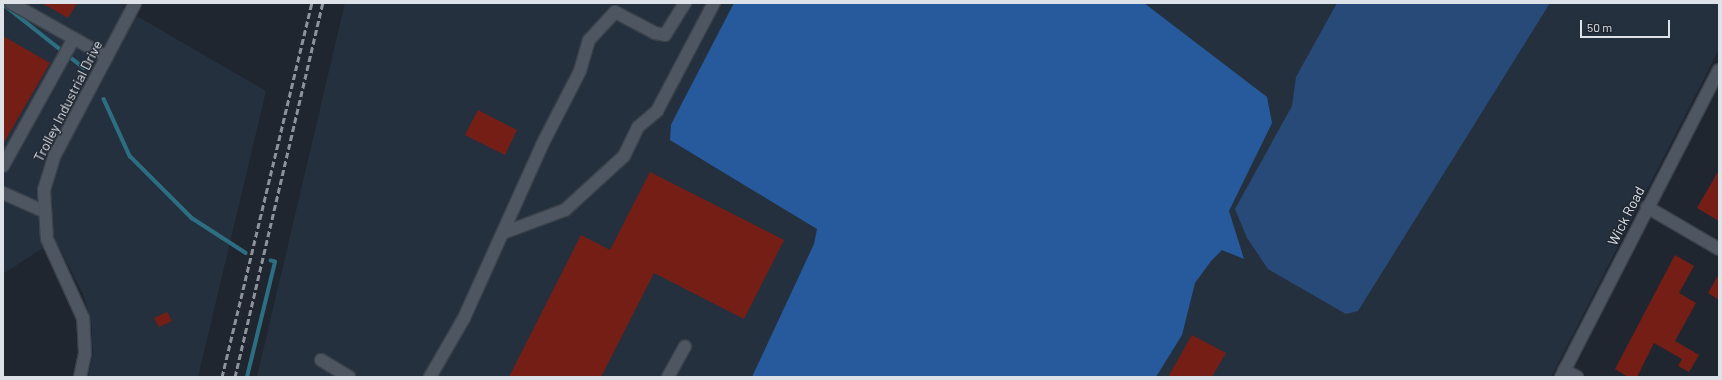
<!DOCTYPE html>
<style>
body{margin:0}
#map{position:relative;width:1722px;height:380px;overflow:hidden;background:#1f2630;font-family:Barlow,sans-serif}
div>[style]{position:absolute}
.built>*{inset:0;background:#25303e}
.green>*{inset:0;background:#284a78}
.forest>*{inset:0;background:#265a9d}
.stream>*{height:3.5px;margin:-1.75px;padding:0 1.75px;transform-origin:1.75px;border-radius:1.75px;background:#2c6f83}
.building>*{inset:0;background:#751e15}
.roads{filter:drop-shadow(1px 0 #3b424a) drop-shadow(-1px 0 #3b424a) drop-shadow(0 1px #3b424a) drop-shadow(0 -1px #3b424a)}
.minor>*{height:12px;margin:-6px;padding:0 6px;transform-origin:6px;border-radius:6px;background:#4e5662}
.rail>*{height:3px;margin-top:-1.5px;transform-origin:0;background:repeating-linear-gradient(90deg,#8d939a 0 6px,transparent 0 9px)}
span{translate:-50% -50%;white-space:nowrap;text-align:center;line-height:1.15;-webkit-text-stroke:3px #1f2630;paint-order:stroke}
.street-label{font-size:14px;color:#dde2e8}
.frame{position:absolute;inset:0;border:4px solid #dde2e8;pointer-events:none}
.scale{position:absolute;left:1580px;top:20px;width:90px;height:18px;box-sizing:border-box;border:2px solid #dde2e8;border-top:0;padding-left:5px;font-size:12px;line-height:14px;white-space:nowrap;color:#dde2e8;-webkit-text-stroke:3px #1f2630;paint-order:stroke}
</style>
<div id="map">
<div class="built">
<i style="clip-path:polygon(3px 3px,126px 3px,123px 8px,266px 91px,198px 377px,88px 377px,93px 352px,91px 320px,83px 294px,55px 240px,3px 274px)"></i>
<i style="clip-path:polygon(345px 3px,1719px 3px,1719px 49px,1551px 377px,257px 377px)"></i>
</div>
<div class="green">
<i style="clip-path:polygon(1337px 3px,1550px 3px,1358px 311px,1346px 314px,1268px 269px,1247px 238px,1235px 209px,1292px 106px,1296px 77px)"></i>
</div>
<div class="forest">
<i style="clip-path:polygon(734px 3px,1144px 3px,1267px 97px,1272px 123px,1229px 211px,1244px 259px,1222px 250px,1211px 261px,1195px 283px,1182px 335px,1156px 377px,752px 377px,814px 244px,817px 229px,670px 140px,671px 125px,680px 107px)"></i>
</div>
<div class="stream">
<i style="left:3px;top:4px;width:103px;rotate:38.3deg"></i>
<i style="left:104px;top:99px;width:63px;rotate:65.5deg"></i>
<i style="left:130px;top:156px;width:88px;rotate:45deg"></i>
<i style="left:192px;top:218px;width:64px;rotate:32.9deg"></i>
<i style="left:247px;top:377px;width:118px;rotate:-76.3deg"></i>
<i style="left:275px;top:262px;width:4px;rotate:-166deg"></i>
</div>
<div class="building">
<i style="clip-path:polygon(42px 3px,77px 3px,68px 18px)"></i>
<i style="clip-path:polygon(3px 36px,50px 63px,3px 144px)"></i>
<i style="clip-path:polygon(478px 110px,517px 130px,505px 155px,465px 135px)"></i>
<i style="clip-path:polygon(1719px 170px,1719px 221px,1697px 208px)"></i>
<i style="clip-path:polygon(650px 172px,784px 240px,744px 319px,654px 273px,601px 377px,509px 377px,581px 235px,610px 250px)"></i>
<i style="clip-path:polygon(1675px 255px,1694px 266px,1679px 293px,1696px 303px,1675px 341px,1699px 355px,1689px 372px,1678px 366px,1682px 359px,1654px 343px,1637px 377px,1628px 377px,1615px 369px)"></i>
<i style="clip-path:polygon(1719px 274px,1719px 300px,1708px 293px)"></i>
<i style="clip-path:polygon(167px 312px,172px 321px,159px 327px,154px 318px)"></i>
<i style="clip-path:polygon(1192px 335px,1226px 353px,1212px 377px,1168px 377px)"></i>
</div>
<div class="roads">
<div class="minor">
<i style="left:11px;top:3px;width:110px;rotate:29.4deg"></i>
<i style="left:3px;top:166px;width:146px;rotate:-61deg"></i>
<i style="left:3px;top:193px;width:44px;rotate:24.2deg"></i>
<i style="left:1647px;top:207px;width:83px;rotate:30.3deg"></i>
<i style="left:503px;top:233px;width:66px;rotate:-20.4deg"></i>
<i style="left:565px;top:210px;width:80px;rotate:-42.5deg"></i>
<i style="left:624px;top:156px;width:32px;rotate:-64deg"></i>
<i style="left:638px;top:127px;width:25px;rotate:-40deg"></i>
<i style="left:657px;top:111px;width:122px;rotate:-62.2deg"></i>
<i style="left:321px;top:360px;width:33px;rotate:31deg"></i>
<i style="left:1564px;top:370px;width:15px;rotate:28deg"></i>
<i style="left:80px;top:377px;width:25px;rotate:-78deg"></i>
<i style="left:85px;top:353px;width:35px;rotate:-93deg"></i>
<i style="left:83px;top:318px;width:87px;rotate:-114.5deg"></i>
<i style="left:47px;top:239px;width:49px;rotate:-93.5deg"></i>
<i style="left:44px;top:190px;width:37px;rotate:-73deg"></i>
<i style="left:55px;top:155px;width:172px;rotate:-62.2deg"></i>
<i style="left:430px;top:377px;width:68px;rotate:-60deg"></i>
<i style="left:464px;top:318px;width:196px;rotate:-65.7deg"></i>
<i style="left:545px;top:139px;width:76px;rotate:-62.8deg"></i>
<i style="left:580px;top:71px;width:32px;rotate:-74deg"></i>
<i style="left:589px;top:40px;width:38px;rotate:-47deg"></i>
<i style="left:615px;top:12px;width:45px;rotate:27.7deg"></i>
<i style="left:655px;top:33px;width:10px;rotate:11deg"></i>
<i style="left:665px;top:35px;width:38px;rotate:-58deg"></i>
<i style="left:668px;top:377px;width:35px;rotate:-61deg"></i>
<i style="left:1561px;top:377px;width:345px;rotate:-62.8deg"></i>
</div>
</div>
<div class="rail">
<i style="left:222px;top:377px;width:385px;rotate:-76.5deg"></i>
<i style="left:235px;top:377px;width:384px;rotate:-76.8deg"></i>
</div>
<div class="street-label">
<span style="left:68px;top:101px;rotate:-63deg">Trolley Industrial Drive</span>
<span style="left:1626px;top:216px;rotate:-63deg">Wick Road</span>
</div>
<div class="frame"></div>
<div class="scale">50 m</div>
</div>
